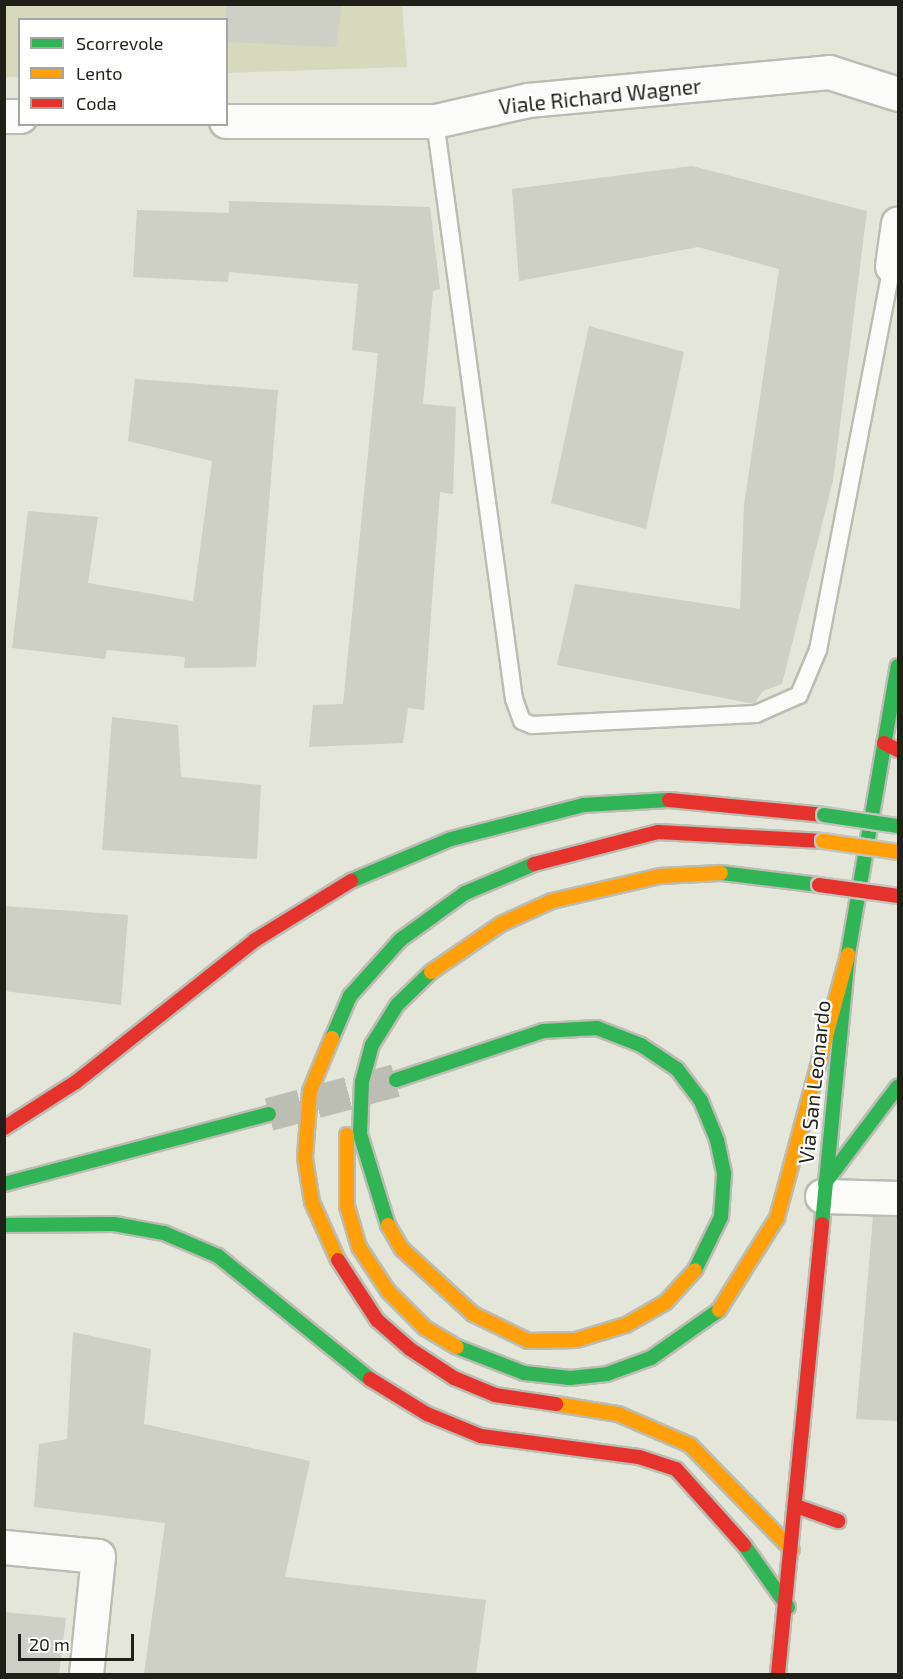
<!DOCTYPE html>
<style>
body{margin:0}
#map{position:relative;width:903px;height:1679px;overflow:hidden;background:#e5e6da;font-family:"Exo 2",sans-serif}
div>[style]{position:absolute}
.green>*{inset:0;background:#d7d9bd}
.building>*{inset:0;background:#cecfc5}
.highway-tunnel>*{height:33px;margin-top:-16.5px;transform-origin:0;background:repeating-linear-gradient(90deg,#bdbeb3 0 33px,transparent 0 49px)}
.roads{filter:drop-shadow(2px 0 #bbbcb2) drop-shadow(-2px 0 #bbbcb2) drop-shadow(0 2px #bbbcb2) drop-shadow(0 -2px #bbbcb2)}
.lane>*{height:16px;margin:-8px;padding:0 8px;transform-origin:8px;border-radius:8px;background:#fbfbf9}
.street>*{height:33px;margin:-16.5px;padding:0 16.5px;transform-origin:16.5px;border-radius:16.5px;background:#fbfbf9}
.fast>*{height:14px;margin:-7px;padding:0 7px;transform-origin:7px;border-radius:7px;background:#30b455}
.slow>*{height:14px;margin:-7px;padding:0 7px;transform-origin:7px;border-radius:7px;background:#ff9f0a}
.jam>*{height:14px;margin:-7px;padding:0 7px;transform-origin:7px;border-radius:7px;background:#e5322d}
.bridges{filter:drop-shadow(2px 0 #c4c5bf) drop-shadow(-2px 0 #c4c5bf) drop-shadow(0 2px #c4c5bf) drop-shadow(0 -2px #c4c5bf)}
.fast-bridge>*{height:14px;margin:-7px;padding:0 7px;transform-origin:7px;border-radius:7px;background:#30b455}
.slow-bridge>*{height:14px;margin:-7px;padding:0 7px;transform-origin:7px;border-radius:7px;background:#ff9f0a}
.jam-bridge>*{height:14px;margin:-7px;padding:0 7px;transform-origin:7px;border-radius:7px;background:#e5322d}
span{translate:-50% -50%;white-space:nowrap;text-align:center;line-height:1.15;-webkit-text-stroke:4.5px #fff;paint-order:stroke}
.street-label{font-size:21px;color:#1f2017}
.frame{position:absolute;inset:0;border:6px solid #1f2017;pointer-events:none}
.legend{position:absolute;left:18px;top:18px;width:210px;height:108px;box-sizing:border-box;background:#fff;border:2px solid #a5a6a2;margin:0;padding:8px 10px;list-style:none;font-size:18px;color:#1f2017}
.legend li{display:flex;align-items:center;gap:12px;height:30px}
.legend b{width:30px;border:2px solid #a5a6a2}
.scale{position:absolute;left:18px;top:1634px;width:116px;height:27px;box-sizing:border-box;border:3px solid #1f2017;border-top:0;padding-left:8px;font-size:18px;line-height:21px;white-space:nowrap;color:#1f2017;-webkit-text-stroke:4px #fff;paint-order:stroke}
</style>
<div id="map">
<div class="green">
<i style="clip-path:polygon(5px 5px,402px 5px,407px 67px,227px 73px,226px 20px,20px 20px,19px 77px,5px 77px)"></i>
</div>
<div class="building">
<i style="clip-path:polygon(226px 4px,342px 4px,336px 47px,226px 42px)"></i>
<i style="clip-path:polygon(692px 166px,867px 211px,833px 481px,782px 684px,763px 691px,754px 704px,557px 665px,575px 584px,740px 609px,744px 505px,779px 269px,698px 247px,519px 281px,512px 189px)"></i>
<i style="clip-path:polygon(229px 201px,430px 207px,440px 289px,433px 291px,423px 404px,456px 407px,453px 494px,440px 492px,424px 710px,408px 708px,403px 743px,309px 747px,313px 705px,343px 704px,378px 353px,352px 350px,358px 284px,229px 272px,228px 282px,133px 277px,137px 210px,229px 213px)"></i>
<i style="clip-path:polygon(589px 326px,684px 352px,646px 529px,551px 503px)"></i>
<i style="clip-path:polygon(135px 379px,278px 390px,256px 667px,184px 668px,185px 657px,107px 650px,105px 659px,12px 648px,28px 511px,98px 517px,88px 583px,193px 601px,212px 461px,128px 441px)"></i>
<i style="clip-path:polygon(112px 717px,178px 725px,181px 777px,261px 785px,257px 859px,102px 850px)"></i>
<i style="clip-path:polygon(4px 906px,128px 915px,121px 1005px,4px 991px)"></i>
<i style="clip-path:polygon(873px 1216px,898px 1217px,898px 1421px,856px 1419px)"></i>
<i style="clip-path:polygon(73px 1332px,151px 1349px,144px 1424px,310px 1461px,285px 1577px,486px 1600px,476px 1674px,144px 1674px,165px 1523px,34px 1507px,39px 1444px,67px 1439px)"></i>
<i style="clip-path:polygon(4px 1612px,66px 1618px,59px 1674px,4px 1674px)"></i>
</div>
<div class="highway-tunnel">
<i style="left:269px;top:1114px;width:131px;rotate:-15deg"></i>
</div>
<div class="roads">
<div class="lane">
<i style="left:435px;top:121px;width:583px;rotate:82.22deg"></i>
<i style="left:514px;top:699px;width:23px;rotate:70deg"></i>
<i style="left:522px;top:721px;width:11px;rotate:22deg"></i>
<i style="left:532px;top:725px;width:224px;rotate:-2.8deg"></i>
<i style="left:756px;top:714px;width:47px;rotate:-23.8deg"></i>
<i style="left:799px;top:695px;width:49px;rotate:-67.1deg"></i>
<i style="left:818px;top:650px;width:391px;rotate:-79.1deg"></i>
</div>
<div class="street">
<i style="left:4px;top:116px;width:16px"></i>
<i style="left:226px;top:121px;width:209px"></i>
<i style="left:435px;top:121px;width:95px;rotate:-12.7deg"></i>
<i style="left:528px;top:100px;width:302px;rotate:-5.3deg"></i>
<i style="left:829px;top:72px;width:72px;rotate:17.7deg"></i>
<i style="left:892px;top:266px;width:43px;rotate:-82.1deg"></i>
<i style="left:822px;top:1196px;width:76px;rotate:1.5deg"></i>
<i style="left:4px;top:1547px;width:94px;rotate:5.5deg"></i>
<i style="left:98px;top:1556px;width:119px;rotate:95.8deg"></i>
</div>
<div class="fast">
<i style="left:721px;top:873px;width:99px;rotate:7deg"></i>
<i style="left:351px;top:881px;width:108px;rotate:-22.8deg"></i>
<i style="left:451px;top:839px;width:136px;rotate:-14.4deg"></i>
<i style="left:583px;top:805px;width:86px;rotate:-3.3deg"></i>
<i style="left:332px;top:1038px;width:46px;rotate:-66.8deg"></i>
<i style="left:350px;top:996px;width:75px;rotate:-48.2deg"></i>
<i style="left:400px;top:940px;width:80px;rotate:-35.9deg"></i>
<i style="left:465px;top:893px;width:75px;rotate:-22.8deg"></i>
<i style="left:396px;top:1080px;width:155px;rotate:-18.4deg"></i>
<i style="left:543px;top:1031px;width:54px;rotate:-3.2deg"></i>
<i style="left:597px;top:1028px;width:47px;rotate:21.1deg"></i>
<i style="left:641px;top:1045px;width:43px;rotate:33.7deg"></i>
<i style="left:677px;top:1069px;width:40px;rotate:53deg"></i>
<i style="left:701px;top:1101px;width:42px;rotate:67.7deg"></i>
<i style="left:717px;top:1140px;width:35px;rotate:78deg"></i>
<i style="left:724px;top:1174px;width:43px;rotate:94deg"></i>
<i style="left:721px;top:1217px;width:59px;rotate:116.1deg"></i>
<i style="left:825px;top:1183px;width:121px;rotate:-53deg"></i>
<i style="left:4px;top:1184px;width:274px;rotate:-14.8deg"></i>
<i style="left:822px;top:1224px;width:271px;rotate:-84.5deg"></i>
<i style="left:848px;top:954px;width:292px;rotate:-80.2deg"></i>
<i style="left:4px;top:1225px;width:110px;rotate:-0.5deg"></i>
<i style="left:114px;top:1224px;width:51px;rotate:10.2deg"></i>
<i style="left:164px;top:1233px;width:59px;rotate:23.1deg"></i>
<i style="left:218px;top:1256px;width:196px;rotate:39deg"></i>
<i style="left:388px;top:1225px;width:95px;rotate:-107.1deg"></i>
<i style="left:360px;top:1134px;width:52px;rotate:-87.8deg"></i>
<i style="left:362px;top:1082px;width:38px;rotate:-75deg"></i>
<i style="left:372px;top:1045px;width:47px;rotate:-58deg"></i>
<i style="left:397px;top:1005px;width:47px;rotate:-44.1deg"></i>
<i style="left:457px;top:1347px;width:72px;rotate:21.2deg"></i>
<i style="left:524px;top:1373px;width:46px;rotate:6.2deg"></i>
<i style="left:570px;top:1378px;width:37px;rotate:-6deg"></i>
<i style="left:607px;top:1374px;width:47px;rotate:-20deg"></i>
<i style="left:651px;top:1358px;width:83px;rotate:-35.2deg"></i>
<i style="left:744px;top:1545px;width:76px;rotate:54.6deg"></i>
</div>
<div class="slow">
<i style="left:431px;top:972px;width:85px;rotate:-34.4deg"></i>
<i style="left:501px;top:924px;width:56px;rotate:-24.3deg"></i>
<i style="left:552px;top:901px;width:111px;rotate:-13deg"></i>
<i style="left:660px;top:876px;width:61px;rotate:-2.8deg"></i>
<i style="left:332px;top:1038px;width:57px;rotate:112.5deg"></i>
<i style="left:310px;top:1091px;width:67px;rotate:94.3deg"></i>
<i style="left:305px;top:1158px;width:45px;rotate:81deg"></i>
<i style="left:312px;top:1202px;width:64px;rotate:65.9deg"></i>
<i style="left:347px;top:1135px;width:71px;rotate:90deg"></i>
<i style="left:347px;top:1206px;width:43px;rotate:73.7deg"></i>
<i style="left:359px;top:1247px;width:53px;rotate:56.6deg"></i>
<i style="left:388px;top:1291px;width:52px;rotate:45deg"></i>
<i style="left:425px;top:1328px;width:37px;rotate:31deg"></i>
<i style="left:388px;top:1225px;width:28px;rotate:60deg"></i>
<i style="left:402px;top:1249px;width:96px;rotate:42.5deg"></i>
<i style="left:473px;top:1314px;width:61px;rotate:26.1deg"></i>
<i style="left:528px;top:1341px;width:48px;rotate:-1.2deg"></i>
<i style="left:576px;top:1340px;width:52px;rotate:-16.7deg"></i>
<i style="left:626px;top:1325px;width:46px;rotate:-29.9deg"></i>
<i style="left:666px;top:1302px;width:43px;rotate:-47.8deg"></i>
<i style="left:719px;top:1310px;width:109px;rotate:-57.8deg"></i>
<i style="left:777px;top:1218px;width:273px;rotate:-74.9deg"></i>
<i style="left:556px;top:1404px;width:63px;rotate:9.2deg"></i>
<i style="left:618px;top:1414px;width:78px;rotate:23.3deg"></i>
<i style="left:690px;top:1445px;width:146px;rotate:45.8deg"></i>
</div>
<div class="jam">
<i style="left:884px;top:743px;width:16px;rotate:27deg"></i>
<i style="left:669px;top:800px;width:156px;rotate:5.5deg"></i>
<i style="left:534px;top:864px;width:128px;rotate:-14.5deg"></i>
<i style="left:658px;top:832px;width:165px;rotate:3.1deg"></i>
<i style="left:4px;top:1128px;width:85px;rotate:-32.6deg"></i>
<i style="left:76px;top:1082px;width:228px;rotate:-38.4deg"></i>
<i style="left:255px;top:940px;width:113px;rotate:-31.6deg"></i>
<i style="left:338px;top:1260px;width:72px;rotate:57deg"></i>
<i style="left:377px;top:1320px;width:44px;rotate:41.3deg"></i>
<i style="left:410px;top:1349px;width:53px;rotate:33.4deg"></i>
<i style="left:454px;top:1378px;width:44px;rotate:22.5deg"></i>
<i style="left:495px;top:1395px;width:62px;rotate:8.4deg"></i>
<i style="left:370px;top:1379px;width:67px;rotate:31.6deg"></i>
<i style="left:427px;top:1414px;width:58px;rotate:22.2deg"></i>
<i style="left:481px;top:1436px;width:159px;rotate:7.6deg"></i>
<i style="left:639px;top:1457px;width:39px;rotate:18deg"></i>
<i style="left:676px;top:1469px;width:102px;rotate:48.2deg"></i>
<i style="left:796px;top:1506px;width:45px;rotate:19.7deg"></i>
<i style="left:778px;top:1674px;width:452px;rotate:-84.4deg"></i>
</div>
</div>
<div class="bridges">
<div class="fast-bridge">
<i style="left:824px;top:815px;width:75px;rotate:8.5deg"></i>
</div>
<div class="slow-bridge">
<i style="left:823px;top:841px;width:76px;rotate:8.3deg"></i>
</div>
<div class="jam-bridge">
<i style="left:819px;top:885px;width:80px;rotate:7.9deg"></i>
</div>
</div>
<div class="street-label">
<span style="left:600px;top:96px;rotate:-6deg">Viale Richard Wagner</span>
<span style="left:814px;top:1082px;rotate:-84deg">Via San Leonardo</span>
</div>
<div class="frame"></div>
<ul class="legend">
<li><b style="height:8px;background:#30b455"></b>Scorrevole</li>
<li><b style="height:8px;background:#ff9f0a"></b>Lento</li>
<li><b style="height:8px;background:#e5322d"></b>Coda</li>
</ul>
<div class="scale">20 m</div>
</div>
